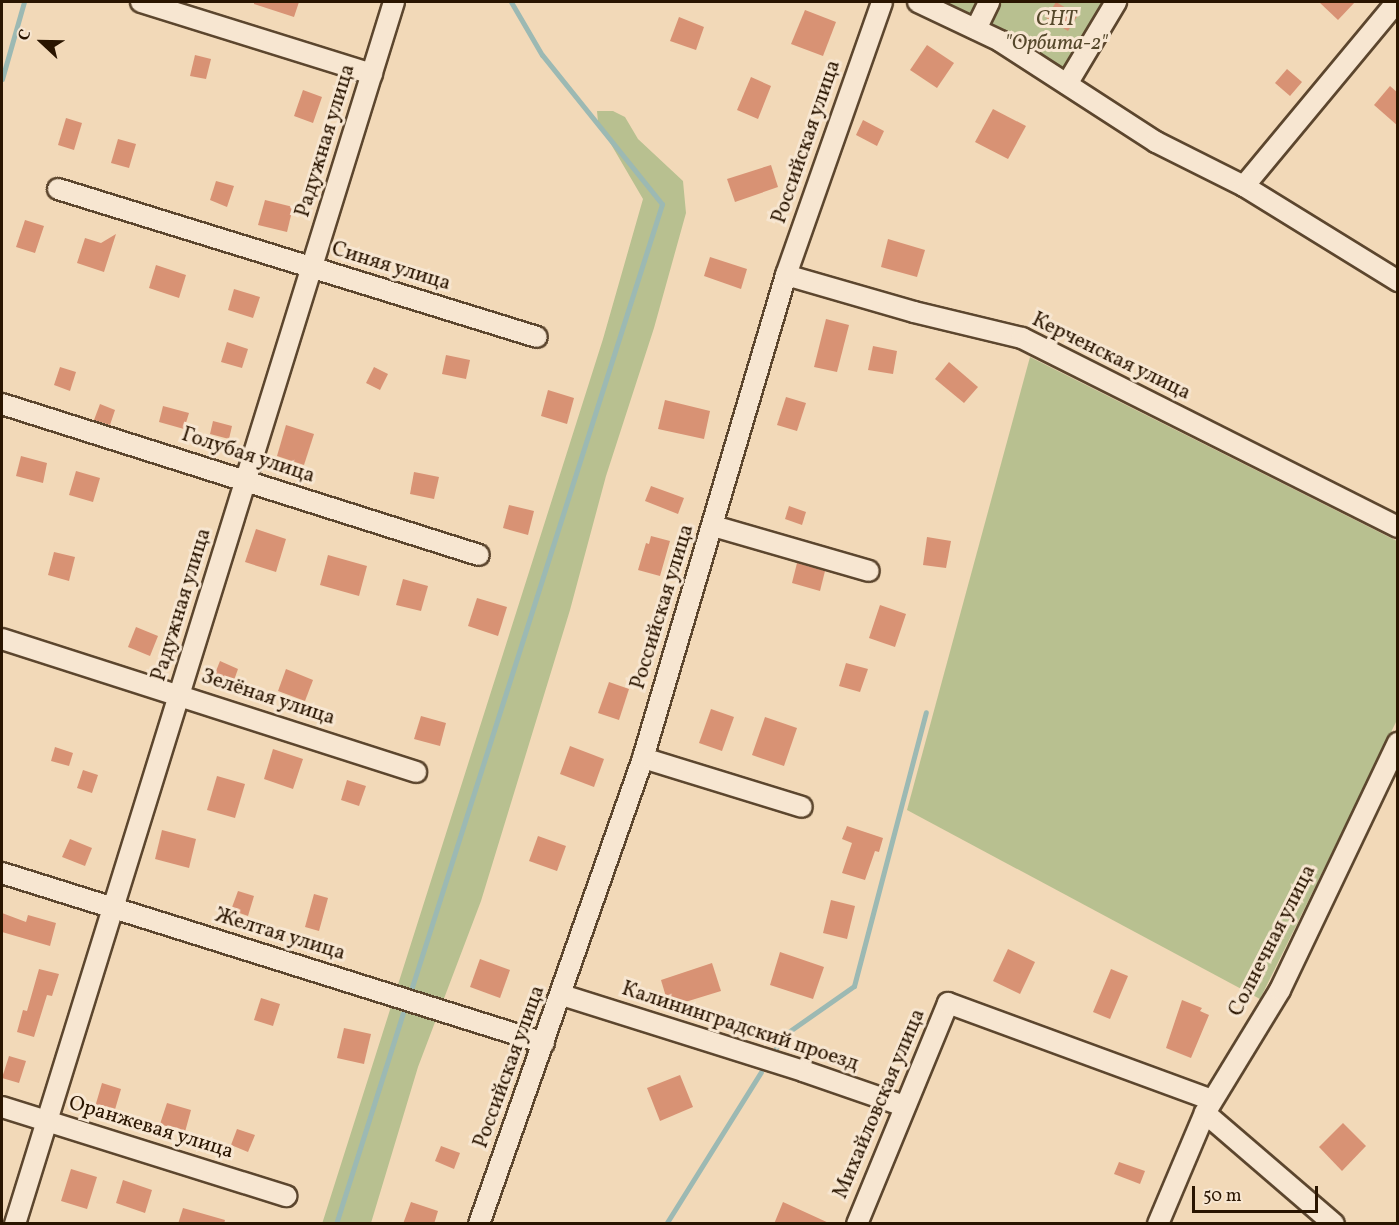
<!DOCTYPE html>
<meta charset="utf-8">
<style>
body{margin:0}
#map{position:relative;width:1399px;height:1225px;overflow:hidden;background:#f2d9b8;font-family:Vollkorn,serif}
div>[style]{position:absolute}
.green>*{inset:0;background:#b8c090}
.stream>*{height:5px;margin:-2.5px;padding:0 2.5px;transform-origin:2.5px;border-radius:2.5px;background:#9cb9b3}
.building>*{inset:0;background:#d89274}
.roads{filter:drop-shadow(2px 0 #5c462e) drop-shadow(-2px 0 #5c462e) drop-shadow(0 2px #5c462e) drop-shadow(0 -2px #5c462e)}
.street>*{height:20px;margin:-10px;padding:0 10px;transform-origin:10px;border-radius:10px;background:#f7e6d1}
span{translate:-50% -50%;white-space:nowrap;text-align:center;line-height:1.15;-webkit-text-stroke:6px #f7e6d1;paint-order:stroke}
.park-label{font-size:21px;color:#55482b;font-style:italic}
.street-label{font-size:21px;color:#2a1500}
.frame{position:absolute;inset:0;border:3px solid #2a1500;pointer-events:none}
.north{position:absolute;left:12px;top:12px;width:60px;height:60px;-webkit-text-stroke:4px #f7e6d1;paint-order:stroke;rotate:292deg;font-size:16px;font-weight:700;line-height:24px;text-align:center;color:#2a1500}
.north::after{content:'';display:block;margin:auto;width:21px;height:27px;background:#2a1500;clip-path:polygon(50% 0,100% 100%,50% 72%,0 100%)}
.scale{position:absolute;left:1192px;top:1186px;width:126px;height:27px;box-sizing:border-box;border:3px solid #2a1500;border-top:0;padding-left:8px;font-size:18px;line-height:21px;white-space:nowrap;color:#2a1500;-webkit-text-stroke:4px #f7e6d1;paint-order:stroke}
</style>
<div id="map">
<div class="green">
<i style="clip-path:polygon(935px 2px,1109px 2px,1066px 75px)"></i>
<i style="clip-path:polygon(597px 111px,613px 111px,625px 117px,638px 139px,683px 181px,686px 213px,654px 328px,606px 476px,570px 610px,481px 901px,418px 1067px,371px 1223px,322px 1224px,603px 339px,643px 199px,598px 122px)"></i>
<i style="clip-path:polygon(1030px 357px,1397px 541px,1397px 720px,1260px 999px,907px 810px)"></i>
</div>
<div class="stream">
<i style="left:2px;top:79px;width:80px;rotate:-74.1deg"></i>
<i style="left:412px;top:987px;width:822px;rotate:-72.29deg"></i>
<i style="left:662px;top:204px;width:191px;rotate:-128.8deg"></i>
<i style="left:542px;top:55px;width:61px;rotate:-120.3deg"></i>
<i style="left:776px;top:1048px;width:15px;rotate:-58deg"></i>
<i style="left:784px;top:1035px;width:85px;rotate:-35deg"></i>
<i style="left:854px;top:986px;width:283px;rotate:-75.3deg"></i>
<i style="left:336px;top:1224px;width:221px;rotate:-72.4deg"></i>
<i style="left:666px;top:1224px;width:179px;rotate:-58deg"></i>
</div>
<div class="building">
<i style="clip-path:polygon(254px 2px,299px 2px,294px 17px,254px 4px)"></i>
<i style="clip-path:polygon(1056px 2px,1078px 15px,1068px 31px,1046px 18px)"></i>
<i style="clip-path:polygon(1319px 2px,1355px 2px,1338px 20px)"></i>
<i style="clip-path:polygon(805px 10px,836px 22px,823px 56px,791px 44px)"></i>
<i style="clip-path:polygon(679px 17px,704px 27px,696px 50px,670px 41px)"></i>
<i style="clip-path:polygon(927px 45px,954px 63px,937px 88px,910px 70px)"></i>
<i style="clip-path:polygon(195px 55px,211px 59px,206px 79px,190px 76px)"></i>
<i style="clip-path:polygon(1287px 69px,1302px 82px,1290px 96px,1275px 83px)"></i>
<i style="clip-path:polygon(751px 77px,771px 86px,758px 119px,737px 110px)"></i>
<i style="clip-path:polygon(1390px 86px,1398px 93px,1398px 126px,1374px 105px)"></i>
<i style="clip-path:polygon(303px 90px,322px 97px,313px 123px,294px 116px)"></i>
<i style="clip-path:polygon(993px 109px,1026px 126px,1008px 159px,975px 142px)"></i>
<i style="clip-path:polygon(66px 118px,82px 123px,74px 150px,58px 145px)"></i>
<i style="clip-path:polygon(863px 120px,884px 131px,877px 146px,856px 135px)"></i>
<i style="clip-path:polygon(118px 139px,136px 144px,129px 168px,111px 163px)"></i>
<i style="clip-path:polygon(771px 165px,778px 187px,735px 202px,727px 179px)"></i>
<i style="clip-path:polygon(216px 181px,234px 186px,227px 207px,210px 200px)"></i>
<i style="clip-path:polygon(265px 200px,293px 207px,287px 232px,258px 225px)"></i>
<i style="clip-path:polygon(25px 220px,44px 226px,35px 253px,16px 247px)"></i>
<i style="clip-path:polygon(116px 234px,104px 272px,77px 263px,85px 238px,101px 243px)"></i>
<i style="clip-path:polygon(888px 239px,925px 250px,917px 277px,881px 267px)"></i>
<i style="clip-path:polygon(710px 257px,747px 269px,741px 289px,704px 276px)"></i>
<i style="clip-path:polygon(156px 265px,186px 275px,179px 298px,149px 288px)"></i>
<i style="clip-path:polygon(234px 289px,260px 297px,253px 318px,228px 310px)"></i>
<i style="clip-path:polygon(826px 319px,849px 325px,837px 372px,814px 367px)"></i>
<i style="clip-path:polygon(227px 342px,248px 349px,242px 368px,221px 362px)"></i>
<i style="clip-path:polygon(873px 346px,897px 351px,893px 374px,868px 370px)"></i>
<i style="clip-path:polygon(446px 355px,470px 360px,466px 379px,442px 374px)"></i>
<i style="clip-path:polygon(949px 362px,978px 387px,964px 403px,935px 379px)"></i>
<i style="clip-path:polygon(60px 367px,76px 372px,70px 391px,54px 385px)"></i>
<i style="clip-path:polygon(374px 367px,388px 374px,380px 390px,366px 383px)"></i>
<i style="clip-path:polygon(548px 390px,574px 398px,567px 424px,541px 416px)"></i>
<i style="clip-path:polygon(786px 397px,806px 403px,797px 431px,777px 425px)"></i>
<i style="clip-path:polygon(665px 400px,710px 411px,704px 439px,658px 429px)"></i>
<i style="clip-path:polygon(100px 404px,115px 410px,110px 425px,94px 420px)"></i>
<i style="clip-path:polygon(163px 406px,189px 413px,184px 429px,159px 422px)"></i>
<i style="clip-path:polygon(213px 421px,232px 426px,229px 439px,210px 434px)"></i>
<i style="clip-path:polygon(286px 425px,314px 434px,304px 465px,277px 456px)"></i>
<i style="clip-path:polygon(21px 456px,47px 463px,43px 483px,16px 476px)"></i>
<i style="clip-path:polygon(76px 471px,100px 478px,93px 502px,69px 495px)"></i>
<i style="clip-path:polygon(414px 472px,439px 477px,434px 499px,410px 494px)"></i>
<i style="clip-path:polygon(651px 486px,684px 498px,678px 514px,645px 501px)"></i>
<i style="clip-path:polygon(509px 505px,534px 511px,528px 535px,503px 528px)"></i>
<i style="clip-path:polygon(789px 506px,806px 512px,802px 525px,785px 519px)"></i>
<i style="clip-path:polygon(256px 529px,286px 539px,276px 572px,245px 562px)"></i>
<i style="clip-path:polygon(651px 536px,670px 541px,660px 576px,638px 570px,646px 543px,649px 544px)"></i>
<i style="clip-path:polygon(927px 537px,951px 541px,946px 568px,923px 565px)"></i>
<i style="clip-path:polygon(54px 552px,75px 557px,69px 581px,48px 575px)"></i>
<i style="clip-path:polygon(328px 555px,367px 566px,359px 596px,320px 585px)"></i>
<i style="clip-path:polygon(797px 563px,825px 571px,820px 591px,792px 583px)"></i>
<i style="clip-path:polygon(403px 579px,428px 586px,421px 611px,396px 605px)"></i>
<i style="clip-path:polygon(477px 598px,507px 607px,498px 636px,468px 626px)"></i>
<i style="clip-path:polygon(880px 605px,906px 614px,895px 647px,869px 638px)"></i>
<i style="clip-path:polygon(136px 627px,158px 636px,150px 656px,128px 647px)"></i>
<i style="clip-path:polygon(220px 661px,238px 669px,233px 683px,214px 676px)"></i>
<i style="clip-path:polygon(846px 663px,868px 669px,860px 692px,839px 686px)"></i>
<i style="clip-path:polygon(286px 669px,313px 680px,305px 701px,278px 691px)"></i>
<i style="clip-path:polygon(609px 682px,629px 689px,619px 720px,598px 713px)"></i>
<i style="clip-path:polygon(711px 709px,734px 717px,722px 751px,699px 743px)"></i>
<i style="clip-path:polygon(421px 716px,446px 723px,440px 746px,414px 739px)"></i>
<i style="clip-path:polygon(765px 717px,797px 728px,784px 766px,752px 755px)"></i>
<i style="clip-path:polygon(570px 746px,604px 759px,594px 787px,560px 774px)"></i>
<i style="clip-path:polygon(55px 747px,73px 753px,69px 766px,51px 761px)"></i>
<i style="clip-path:polygon(273px 749px,303px 759px,293px 789px,264px 779px)"></i>
<i style="clip-path:polygon(83px 770px,98px 775px,92px 793px,77px 788px)"></i>
<i style="clip-path:polygon(217px 776px,245px 784px,235px 818px,207px 810px)"></i>
<i style="clip-path:polygon(347px 780px,366px 786px,359px 806px,341px 800px)"></i>
<i style="clip-path:polygon(847px 826px,883px 838px,879px 852px,875px 851px,865px 880px,842px 873px,852px 843px,842px 839px)"></i>
<i style="clip-path:polygon(162px 830px,196px 839px,189px 868px,155px 859px)"></i>
<i style="clip-path:polygon(538px 836px,566px 846px,557px 871px,529px 861px)"></i>
<i style="clip-path:polygon(70px 839px,92px 848px,85px 866px,62px 857px)"></i>
<i style="clip-path:polygon(238px 891px,254px 896px,248px 916px,231px 910px)"></i>
<i style="clip-path:polygon(314px 894px,328px 898px,319px 931px,305px 927px)"></i>
<i style="clip-path:polygon(831px 900px,855px 906px,847px 939px,823px 933px)"></i>
<i style="clip-path:polygon(2px 913px,26px 922px,28px 915px,56px 923px,50px 946px,2px 932px)"></i>
<i style="clip-path:polygon(1008px 949px,1035px 962px,1020px 994px,993px 981px)"></i>
<i style="clip-path:polygon(780px 952px,824px 967px,813px 999px,770px 985px)"></i>
<i style="clip-path:polygon(480px 959px,510px 970px,500px 998px,470px 987px)"></i>
<i style="clip-path:polygon(712px 963px,721px 991px,669px 1007px,661px 980px)"></i>
<i style="clip-path:polygon(39px 969px,59px 974px,52px 996px,47px 995px,34px 1037px,17px 1032px,23px 1010px,27px 1011px)"></i>
<i style="clip-path:polygon(1111px 969px,1128px 976px,1110px 1019px,1093px 1012px)"></i>
<i style="clip-path:polygon(261px 998px,280px 1004px,273px 1026px,254px 1020px)"></i>
<i style="clip-path:polygon(1182px 1000px,1202px 1008px,1200px 1011px,1209px 1015px,1191px 1058px,1166px 1048px)"></i>
<i style="clip-path:polygon(344px 1028px,371px 1034px,364px 1064px,337px 1058px)"></i>
<i style="clip-path:polygon(9px 1056px,26px 1061px,19px 1083px,2px 1078px)"></i>
<i style="clip-path:polygon(680px 1075px,693px 1107px,660px 1121px,647px 1088px)"></i>
<i style="clip-path:polygon(102px 1083px,121px 1089px,114px 1113px,95px 1107px)"></i>
<i style="clip-path:polygon(167px 1103px,191px 1110px,185px 1132px,160px 1124px)"></i>
<i style="clip-path:polygon(1343px 1123px,1366px 1146px,1342px 1171px,1319px 1147px)"></i>
<i style="clip-path:polygon(237px 1129px,255px 1135px,248px 1152px,231px 1145px)"></i>
<i style="clip-path:polygon(441px 1146px,460px 1153px,454px 1169px,435px 1161px)"></i>
<i style="clip-path:polygon(1119px 1162px,1145px 1171px,1140px 1184px,1114px 1174px)"></i>
<i style="clip-path:polygon(71px 1169px,97px 1177px,87px 1209px,61px 1201px)"></i>
<i style="clip-path:polygon(123px 1180px,152px 1190px,145px 1213px,116px 1203px)"></i>
<i style="clip-path:polygon(411px 1202px,438px 1211px,434px 1224px,403px 1224px)"></i>
<i style="clip-path:polygon(783px 1202px,831px 1224px,774px 1224px)"></i>
<i style="clip-path:polygon(183px 1208px,225px 1220px,224px 1224px,178px 1224px)"></i>
</div>
<div class="roads">
<div class="street">
<i style="left:141px;top:2px;width:242px;rotate:17.3deg"></i>
<i style="left:918px;top:2px;width:91px;rotate:25.4deg"></i>
<i style="left:1000px;top:41px;width:186px;rotate:32.9deg"></i>
<i style="left:1156px;top:142px;width:98px;rotate:26.6deg"></i>
<i style="left:1244px;top:186px;width:181px;rotate:31.7deg"></i>
<i style="left:976px;top:29px;width:30px;rotate:-64deg"></i>
<i style="left:1067px;top:84px;width:96px;rotate:-59.1deg"></i>
<i style="left:1244px;top:186px;width:239px;rotate:-50.3deg"></i>
<i style="left:58px;top:189px;width:501px;rotate:17.17deg"></i>
<i style="left:786px;top:275px;width:133px;rotate:16.1deg"></i>
<i style="left:914px;top:312px;width:111px;rotate:13.5deg"></i>
<i style="left:1022px;top:338px;width:421px;rotate:26.7deg"></i>
<i style="left:2px;top:404px;width:500px;rotate:17.57deg"></i>
<i style="left:713px;top:526px;width:162px;rotate:16.1deg"></i>
<i style="left:2px;top:639px;width:435px;rotate:17.8deg"></i>
<i style="left:643px;top:758px;width:166px;rotate:17.1deg"></i>
<i style="left:2px;top:873px;width:568px;rotate:17.41deg"></i>
<i style="left:562px;top:995px;width:253px;rotate:17.5deg"></i>
<i style="left:803px;top:1071px;width:107px;rotate:19.1deg"></i>
<i style="left:2px;top:1107px;width:298px;rotate:17.4deg"></i>
<i style="left:1205px;top:1113px;width:170px;rotate:40.7deg"></i>
<i style="left:15px;top:1224px;width:1279px;rotate:-72.77deg"></i>
<i style="left:479px;top:1224px;width:494px;rotate:-70.6deg"></i>
<i style="left:643px;top:758px;width:504px;rotate:-73.51deg"></i>
<i style="left:786px;top:275px;width:289px;rotate:-70.6deg"></i>
<i style="left:857px;top:1224px;width:239px;rotate:-67.6deg"></i>
<i style="left:948px;top:1003px;width:281px;rotate:20.2deg"></i>
<i style="left:1158px;top:1224px;width:121px;rotate:-67.1deg"></i>
<i style="left:1205px;top:1113px;width:144px;rotate:-58.6deg"></i>
<i style="left:1280px;top:990px;width:274px;rotate:-64.5deg"></i>
</div>
</div>
<div class="park-label">
<span style="left:1056px;top:32px">СНТ<br>"Орбита-2"</span>
</div>
<div class="street-label">
<span style="left:326px;top:141px;rotate:-73deg">Радужная улица</span>
<span style="left:807px;top:142px;rotate:-71deg">Российская улица</span>
<span style="left:391px;top:267px;rotate:17deg">Синяя улица</span>
<span style="left:1111px;top:357px;rotate:26deg">Керченская улица</span>
<span style="left:248px;top:456px;rotate:18deg">Голубая улица</span>
<span style="left:182px;top:605px;rotate:-73deg">Радужная улица</span>
<span style="left:663px;top:607px;rotate:-73deg">Российская улица</span>
<span style="left:268px;top:698px;rotate:18deg">Зелёная улица</span>
<span style="left:280px;top:935px;rotate:17deg">Желтая улица</span>
<span style="left:1273px;top:941px;rotate:-63deg">Солнечная улица</span>
<span style="left:740px;top:1027px;rotate:18deg">Калининградский проезд</span>
<span style="left:510px;top:1067px;rotate:-70deg">Российская улица</span>
<span style="left:880px;top:1104px;rotate:-67deg">Михайловская улица</span>
<span style="left:151px;top:1128px;rotate:17deg">Оранжевая улица</span>
</div>
<div class="frame"></div>
<div class="north">С</div>
<div class="scale">50 m</div>
</div>
